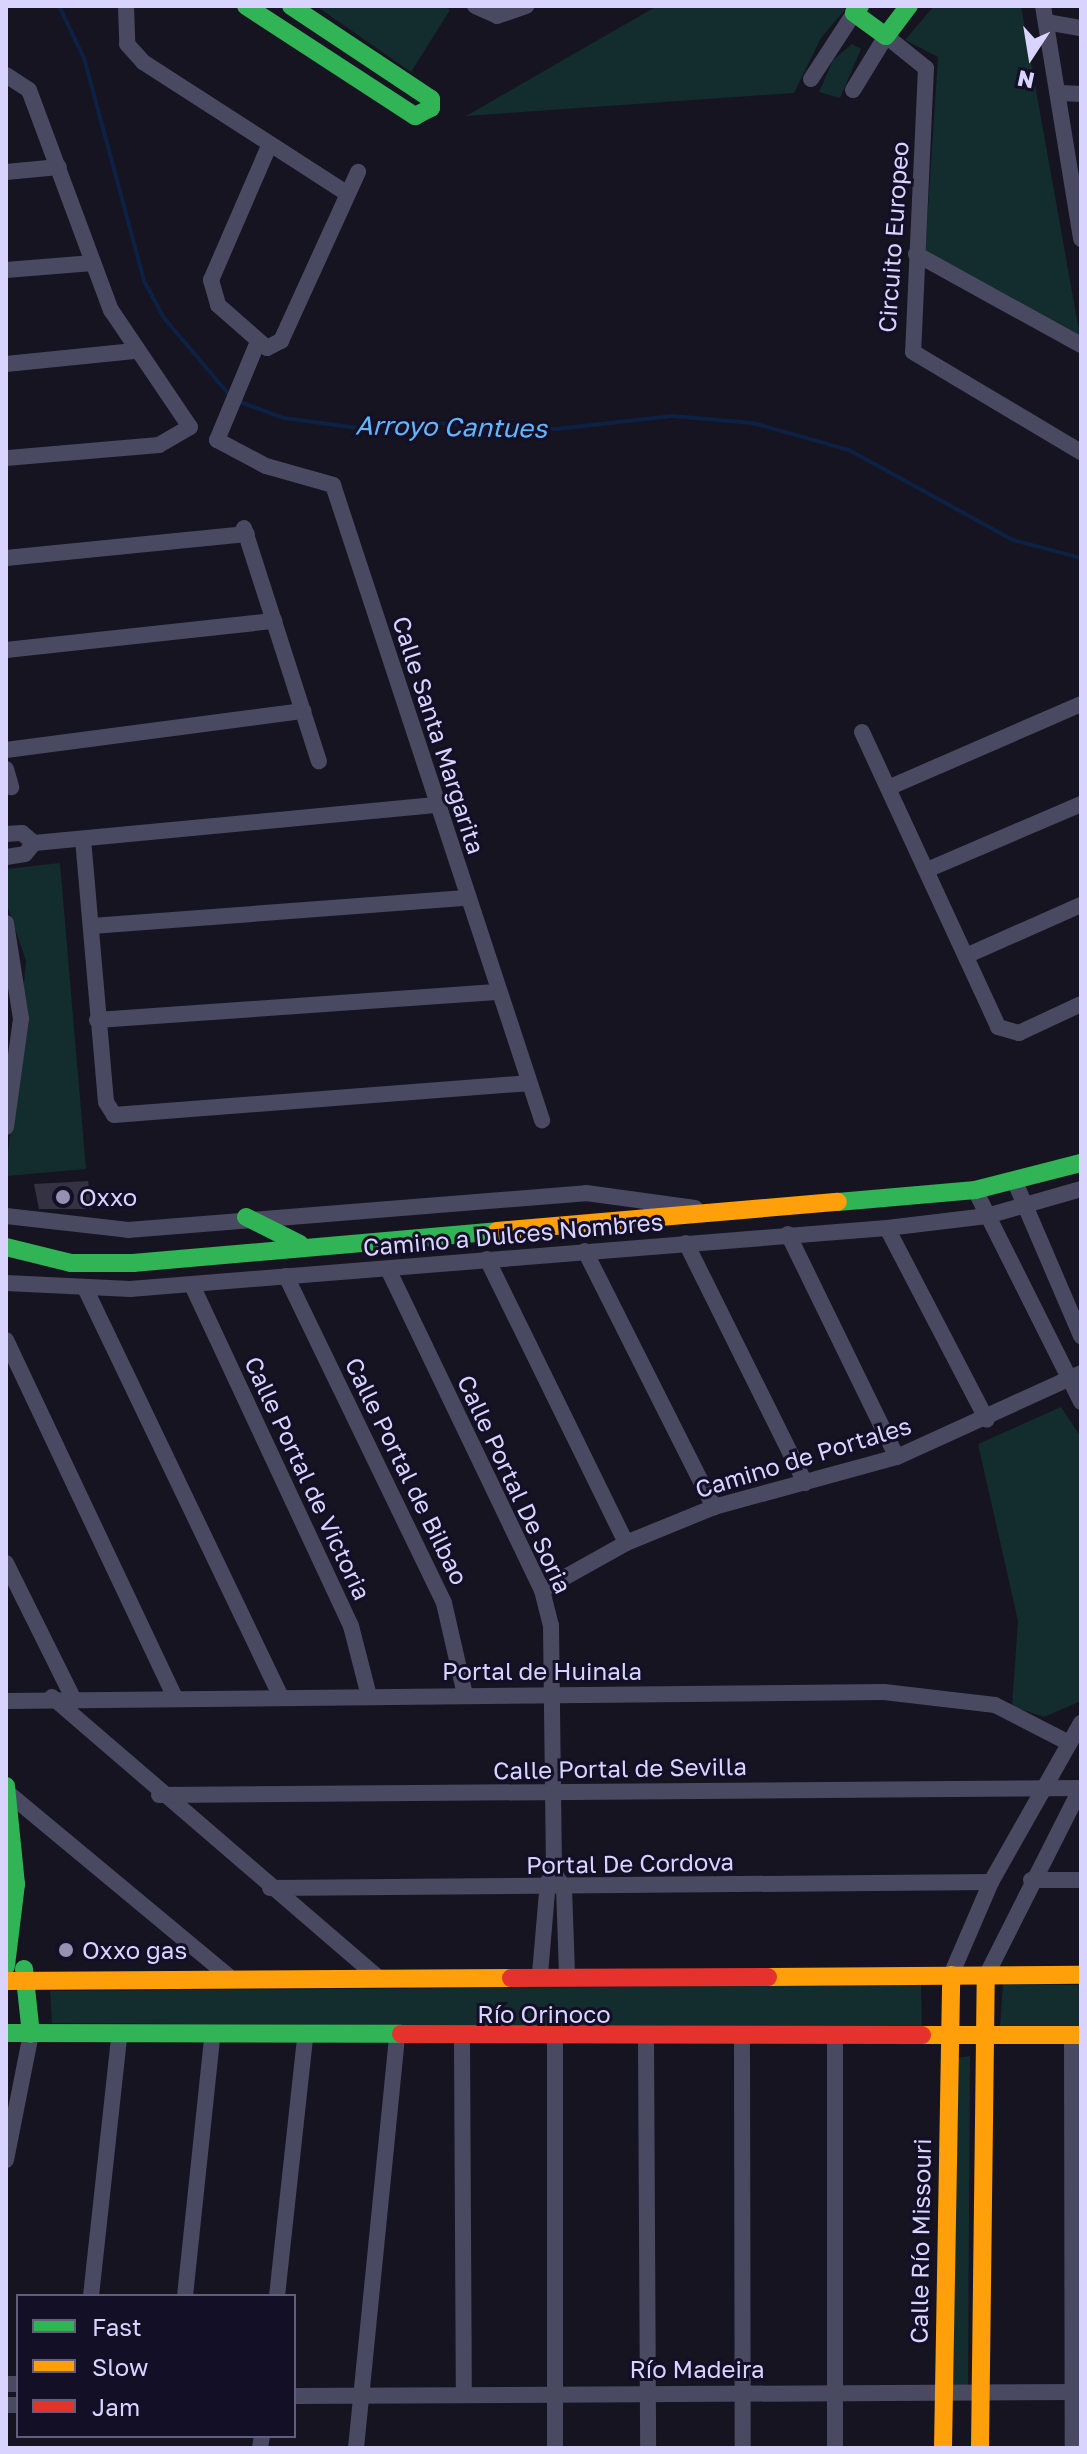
<!DOCTYPE html>
<meta charset="utf-8">
<style>
body{margin:0}
#map{position:relative;width:1087px;height:2454px;overflow:hidden;background:#161421;font-family:"Golos Text",sans-serif}
div>[style]{position:absolute}
.green>*{inset:0;background:#132c2d}
.stream>*{height:4px;margin:-2px;padding:0 2px;transform-origin:2px;border-radius:2px;background:#0d2144}
.building>*{inset:0;background:#343243}
.street>*{height:16px;margin:-8px;padding:0 8px;transform-origin:8px;border-radius:8px;background:#4a4962}
.fast>*{height:18px;margin:-9px;padding:0 9px;transform-origin:9px;border-radius:9px;background:#30b455}
.slow>*{height:18px;margin:-9px;padding:0 9px;transform-origin:9px;border-radius:9px;background:#ff9f0a}
.jam>*{height:18px;margin:-9px;padding:0 9px;transform-origin:9px;border-radius:9px;background:#e5322d}
.dots>*{width:22px;height:22px;translate:-50% -50%;box-sizing:border-box;border:4px solid #130f26;border-radius:50%}
span{translate:-50% -50%;white-space:nowrap;text-align:center;line-height:1.15;-webkit-text-stroke:6px #130f26;paint-order:stroke}
.street-label{font-size:24px;color:#d9d4ff}
.poi-label{font-size:24px;color:#d9d4ff}
.left{translate:0 -50%;text-align:left}
.water-label{font-size:26px;color:#62b6ff;font-style:italic}
.frame{position:absolute;inset:0;border:8px solid #d9d4ff;pointer-events:none}
.legend{position:absolute;left:16px;top:2294px;width:280px;height:144px;box-sizing:border-box;background:#130f26;border:2px solid #625e7d;margin:0;padding:10px 14px;list-style:none;font-size:24px;color:#d9d4ff}
.legend li{display:flex;align-items:center;gap:16px;height:40px}
.legend b{width:40px;border:2px solid #625e7d}
.north{position:absolute;left:991px;top:16px;width:80px;height:80px;-webkit-text-stroke:6px #130f26;paint-order:stroke;rotate:192deg;font-size:22px;font-weight:700;line-height:32px;text-align:center;color:#d9d4ff}
.north::after{content:'';display:block;margin:auto;width:28px;height:36px;background:#d9d4ff;clip-path:polygon(50% 0,100% 100%,50% 72%,0 100%)}
</style>
<div id="map">
<div class="green">
<i style="clip-path:polygon(316px 6px,444px 6px,450px 10px,411px 72px)"></i>
<i style="clip-path:polygon(657px 6px,848px 6px,821px 38px,794px 93px,466px 116px)"></i>
<i style="clip-path:polygon(934px 6px,1021px 6px,1081px 342px,925px 254px,938px 57px,905px 40px)"></i>
<i style="clip-path:polygon(852px 44px,861px 49px,840px 98px,819px 92px,833px 60px)"></i>
<i style="clip-path:polygon(60px 863px,86px 1169px,6px 1176px,26px 961px,6px 902px,6px 869px)"></i>
<i style="clip-path:polygon(1061px 1407px,1081px 1437px,1081px 1701px,1044px 1717px,1012px 1706px,1018px 1621px,978px 1444px)"></i>
<i style="clip-path:polygon(1003px 1984px,1081px 1985px,1081px 2028px,1000px 2028px)"></i>
<i style="clip-path:polygon(921px 1985px,922px 2029px,52px 2023px,50px 1991px)"></i>
<i style="clip-path:polygon(970px 2056px,968px 2385px,953px 2386px,957px 2058px)"></i>
</div>
<div class="stream">
<i style="left:59px;top:6px;width:58px;rotate:64.3deg"></i>
<i style="left:84px;top:58px;width:231px;rotate:74.9deg"></i>
<i style="left:144px;top:281px;width:42px;rotate:61.6deg"></i>
<i style="left:164px;top:318px;width:105px;rotate:49.6deg"></i>
<i style="left:240px;top:402px;width:47px;rotate:20deg"></i>
<i style="left:284px;top:418px;width:75px;rotate:7.7deg"></i>
<i style="left:358px;top:428px;width:49px;rotate:-7deg"></i>
<i style="left:407px;top:422px;width:149px;rotate:2.7deg"></i>
<i style="left:556px;top:429px;width:117px;rotate:-6.4deg"></i>
<i style="left:672px;top:416px;width:81px;rotate:4.9deg"></i>
<i style="left:753px;top:423px;width:100px;rotate:15.7deg"></i>
<i style="left:849px;top:450px;width:187px;rotate:28.8deg"></i>
<i style="left:1013px;top:540px;width:70px;rotate:14.8deg"></i>
</div>
<div class="building">
<i style="clip-path:polygon(88px 1181px,92px 1209px,39px 1209px,34px 1184px)"></i>
</div>
<div class="street">
<i style="left:126px;top:6px;width:38px;rotate:88deg"></i>
<i style="left:127px;top:44px;width:24px;rotate:48deg"></i>
<i style="left:143px;top:62px;width:240px;rotate:32.8deg"></i>
<i style="left:475px;top:6px;width:24px;rotate:24deg"></i>
<i style="left:497px;top:16px;width:31px;rotate:-19deg"></i>
<i style="left:1043px;top:6px;width:236px;rotate:80.7deg"></i>
<i style="left:1046px;top:22px;width:36px;rotate:10deg"></i>
<i style="left:6px;top:75px;width:27px;rotate:33deg"></i>
<i style="left:29px;top:90px;width:235px;rotate:69.6deg"></i>
<i style="left:111px;top:310px;width:141px;rotate:56deg"></i>
<i style="left:190px;top:427px;width:36px;rotate:150deg"></i>
<i style="left:159px;top:445px;width:154px;rotate:175.1deg"></i>
<i style="left:811px;top:79px;width:79px;rotate:-56.9deg"></i>
<i style="left:853px;top:90px;width:63px;rotate:-58.6deg"></i>
<i style="left:886px;top:36px;width:51px;rotate:38.7deg"></i>
<i style="left:926px;top:68px;width:284px;rotate:92.6deg"></i>
<i style="left:913px;top:352px;width:196px;rotate:30.8deg"></i>
<i style="left:1060px;top:93px;width:21px;rotate:3deg"></i>
<i style="left:269px;top:146px;width:146px;rotate:113.4deg"></i>
<i style="left:211px;top:280px;width:26px;rotate:74deg"></i>
<i style="left:218px;top:305px;width:65px;rotate:41.3deg"></i>
<i style="left:267px;top:348px;width:16px;rotate:-27deg"></i>
<i style="left:281px;top:341px;width:186px;rotate:-65.5deg"></i>
<i style="left:6px;top:172px;width:53px;rotate:-5.4deg"></i>
<i style="left:916px;top:254px;width:188px;rotate:28.9deg"></i>
<i style="left:6px;top:270px;width:87px;rotate:-4.6deg"></i>
<i style="left:257px;top:344px;width:104px;rotate:112.6deg"></i>
<i style="left:217px;top:440px;width:55px;rotate:28deg"></i>
<i style="left:266px;top:466px;width:70px;rotate:15.8deg"></i>
<i style="left:333px;top:485px;width:669px;rotate:71.78deg"></i>
<i style="left:6px;top:364px;width:129px;rotate:-5.8deg"></i>
<i style="left:244px;top:528px;width:245px;rotate:72.2deg"></i>
<i style="left:6px;top:558px;width:242px;rotate:-5.7deg"></i>
<i style="left:6px;top:650px;width:270px;rotate:-6.2deg"></i>
<i style="left:862px;top:732px;width:325px;rotate:65.2deg"></i>
<i style="left:998px;top:1027px;width:22px;rotate:16deg"></i>
<i style="left:1019px;top:1033px;width:68px;rotate:-25.1deg"></i>
<i style="left:6px;top:750px;width:300px;rotate:-7.5deg"></i>
<i style="left:6px;top:769px;width:19px;rotate:74deg"></i>
<i style="left:888px;top:788px;width:210px;rotate:-23.5deg"></i>
<i style="left:6px;top:834px;width:16px;rotate:-4deg"></i>
<i style="left:22px;top:833px;width:16px;rotate:40deg"></i>
<i style="left:34px;top:843px;width:403px;rotate:-5.4deg"></i>
<i style="left:83px;top:839px;width:264px;rotate:85deg"></i>
<i style="left:106px;top:1102px;width:15px;rotate:58deg"></i>
<i style="left:114px;top:1115px;width:415px;rotate:-4.4deg"></i>
<i style="left:6px;top:857px;width:19px;rotate:-9deg"></i>
<i style="left:25px;top:854px;width:14px;rotate:-51deg"></i>
<i style="left:927px;top:870px;width:168px;rotate:-23.2deg"></i>
<i style="left:6px;top:923px;width:97px;rotate:81.1deg"></i>
<i style="left:21px;top:1019px;width:109px;rotate:97.9deg"></i>
<i style="left:92px;top:926px;width:375px;rotate:-4.3deg"></i>
<i style="left:968px;top:955px;width:124px;rotate:-23.9deg"></i>
<i style="left:97px;top:1020px;width:400px;rotate:-4deg"></i>
<i style="left:1015px;top:1182px;width:168px;rotate:66.8deg"></i>
<i style="left:975px;top:1190px;width:237px;rotate:63.4deg"></i>
<i style="left:6px;top:1216px;width:123px;rotate:6.5deg"></i>
<i style="left:128px;top:1230px;width:459px;rotate:-4.6deg"></i>
<i style="left:586px;top:1193px;width:110px;rotate:7.8deg"></i>
<i style="left:887px;top:1228px;width:216px;rotate:62.5deg"></i>
<i style="left:788px;top:1234px;width:248px;rotate:64deg"></i>
<i style="left:686px;top:1243px;width:268px;rotate:63.6deg"></i>
<i style="left:585px;top:1251px;width:287px;rotate:63.3deg"></i>
<i style="left:487px;top:1259px;width:316px;rotate:63.9deg"></i>
<i style="left:388px;top:1269px;width:356px;rotate:64.4deg"></i>
<i style="left:542px;top:1590px;width:36px;rotate:76deg"></i>
<i style="left:551px;top:1625px;width:248px;rotate:89.3deg"></i>
<i style="left:554px;top:1873px;width:18px;rotate:56deg"></i>
<i style="left:564px;top:1888px;width:86px;rotate:88deg"></i>
<i style="left:286px;top:1276px;width:363px;rotate:64.2deg"></i>
<i style="left:444px;top:1603px;width:94px;rotate:77.1deg"></i>
<i style="left:6px;top:1283px;width:124px;rotate:2.8deg"></i>
<i style="left:130px;top:1289px;width:759px;rotate:-4.61deg"></i>
<i style="left:887px;top:1228px;width:101px;rotate:-6.8deg"></i>
<i style="left:987px;top:1216px;width:98px;rotate:-16deg"></i>
<i style="left:192px;top:1285px;width:376px;rotate:65deg"></i>
<i style="left:351px;top:1626px;width:72px;rotate:75.6deg"></i>
<i style="left:86px;top:1290px;width:449px;rotate:64.4deg"></i>
<i style="left:6px;top:1340px;width:393px;rotate:64.7deg"></i>
<i style="left:6px;top:1563px;width:148px;rotate:63.6deg"></i>
<i style="left:542px;top:1590px;width:96px;rotate:-29.2deg"></i>
<i style="left:626px;top:1543px;width:95px;rotate:-22.2deg"></i>
<i style="left:714px;top:1507px;width:190px;rotate:-15.3deg"></i>
<i style="left:897px;top:1457px;width:202px;rotate:-24.5deg"></i>
<i style="left:52px;top:1697px;width:428px;rotate:40.7deg"></i>
<i style="left:6px;top:1701px;width:878px;rotate:-0.59deg"></i>
<i style="left:884px;top:1692px;width:112px;rotate:6.7deg"></i>
<i style="left:995px;top:1705px;width:83px;rotate:27.2deg"></i>
<i style="left:8px;top:1793px;width:285px;rotate:39.7deg"></i>
<i style="left:159px;top:1795px;width:922px;rotate:-0.43deg"></i>
<i style="left:1031px;top:1880px;width:50px"></i>
<i style="left:270px;top:1888px;width:721px;rotate:-0.48deg"></i>
<i style="left:540px;top:1974px;width:93px;rotate:-85.1deg"></i>
<i style="left:951px;top:1975px;width:101px;rotate:-66.7deg"></i>
<i style="left:991px;top:1882px;width:183px;rotate:-60.5deg"></i>
<i style="left:986px;top:1976px;width:211px;rotate:-63.2deg"></i>
<i style="left:1072px;top:2035px;width:413px;rotate:89.9deg"></i>
<i style="left:462px;top:2038px;width:354px;rotate:89.7deg"></i>
<i style="left:555px;top:2038px;width:410px;rotate:90deg"></i>
<i style="left:646px;top:2038px;width:410px;rotate:89.7deg"></i>
<i style="left:742px;top:2039px;width:409px;rotate:89.9deg"></i>
<i style="left:835px;top:2039px;width:409px;rotate:90deg"></i>
<i style="left:6px;top:2160px;width:128px;rotate:-78.8deg"></i>
<i style="left:91px;top:2296px;width:261px;rotate:-83.8deg"></i>
<i style="left:185px;top:2296px;width:260px;rotate:-84deg"></i>
<i style="left:277px;top:2296px;width:260px;rotate:-83.8deg"></i>
<i style="left:6px;top:2384px;width:12px"></i>
<i style="left:294px;top:2396px;width:787px;rotate:-0.29deg"></i>
<i style="left:6px;top:2405px;width:12px"></i>
<i style="left:260px;top:2448px;width:12px;rotate:-81deg"></i>
<i style="left:356px;top:2448px;width:412px;rotate:-84.3deg"></i>
</div>
<div class="fast">
<i style="left:246px;top:6px;width:202px;rotate:33.1deg"></i>
<i style="left:415px;top:116px;width:18px;rotate:-27deg"></i>
<i style="left:431px;top:108px;width:9px;rotate:-90deg"></i>
<i style="left:431px;top:99px;width:168px;rotate:-146.4deg"></i>
<i style="left:860px;top:6px;width:9px;rotate:131deg"></i>
<i style="left:854px;top:13px;width:39px;rotate:36deg"></i>
<i style="left:886px;top:36px;width:38px;rotate:-53deg"></i>
<i style="left:838px;top:1202px;width:138px;rotate:-5deg"></i>
<i style="left:975px;top:1190px;width:109px;rotate:-14.3deg"></i>
<i style="left:246px;top:1217px;width:60px;rotate:26.6deg"></i>
<i style="left:6px;top:1247px;width:67px;rotate:13.8deg"></i>
<i style="left:71px;top:1263px;width:62px"></i>
<i style="left:133px;top:1263px;width:365px;rotate:-5deg"></i>
<i style="left:6px;top:1786px;width:99px;rotate:84.2deg"></i>
<i style="left:16px;top:1884px;width:83px;rotate:97deg"></i>
<i style="left:24px;top:1969px;width:65px;rotate:83.9deg"></i>
<i style="left:6px;top:2033px;width:395px;rotate:0.1deg"></i>
</div>
<div class="slow">
<i style="left:497px;top:1231px;width:342px;rotate:-4.9deg"></i>
<i style="left:768px;top:1977px;width:313px;rotate:-0.4deg"></i>
<i style="left:6px;top:1981px;width:505px;rotate:-0.34deg"></i>
<i style="left:922px;top:2035px;width:159px"></i>
<i style="left:943px;top:2448px;width:473px;rotate:-89deg"></i>
<i style="left:980px;top:2448px;width:472px;rotate:-89.3deg"></i>
</div>
<div class="jam">
<i style="left:511px;top:1978px;width:257px;rotate:-0.2deg"></i>
<i style="left:401px;top:2034px;width:521px;rotate:0.11deg"></i>
</div>
<div class="dots">
<i style="left:63px;top:1197px;background:#9591b1"></i>
<i style="left:66px;top:1950px;background:#9591b1"></i>
</div>
<div class="street-label">
<span style="left:893px;top:237px;rotate:-86deg">Circuito Europeo</span>
<span style="left:439px;top:735px;rotate:72deg">Calle Santa Margarita</span>
<span style="left:513px;top:1234px;rotate:-5deg">Camino a Dulces Nombres</span>
<span style="left:803px;top:1457px;rotate:-17deg">Camino de Portales</span>
<span style="left:407px;top:1471px;rotate:64deg">Calle Portal de Bilbao</span>
<span style="left:308px;top:1478px;rotate:65deg">Calle Portal de Victoria</span>
<span style="left:515px;top:1484px;rotate:65deg">Calle Portal De Soria</span>
<span style="left:542px;top:1671px">Portal de Huinala</span>
<span style="left:620px;top:1768px;rotate:-1deg">Calle Portal de Sevilla</span>
<span style="left:630px;top:1863px;rotate:-1deg">Portal De Cordova</span>
<span style="left:544px;top:2014px">Río Orinoco</span>
<span style="left:920px;top:2241px;rotate:-89deg">Calle Río Missouri</span>
<span style="left:697px;top:2369px">Río Madeira</span>
</div>
<div class="poi-label">
<span class="left" style="left:79px;top:1197px">Oxxo</span>
<span class="left" style="left:82px;top:1950px">Oxxo gas</span>
</div>
<div class="water-label">
<span style="left:451px;top:427px;rotate:1deg">Arroyo Cantues</span>
</div>
<div class="frame"></div>
<ul class="legend">
<li><b style="height:10px;background:#30b455"></b>Fast</li>
<li><b style="height:10px;background:#ff9f0a"></b>Slow</li>
<li><b style="height:10px;background:#e5322d"></b>Jam</li>
</ul>
<div class="north">N</div>
</div>
